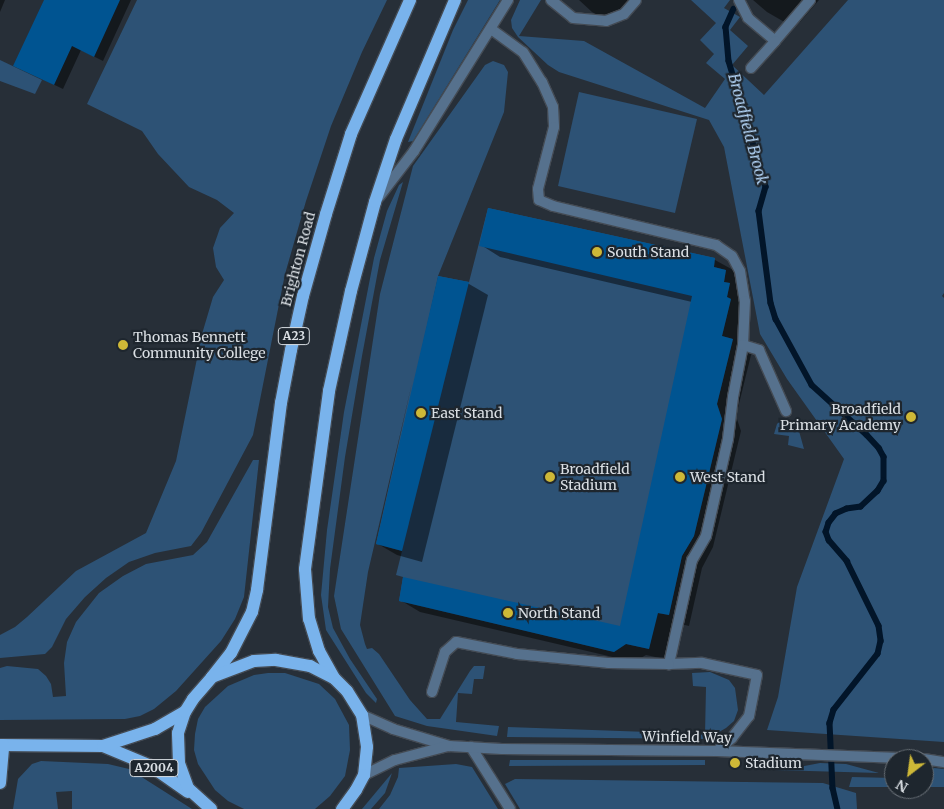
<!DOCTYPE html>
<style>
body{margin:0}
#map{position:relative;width:944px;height:809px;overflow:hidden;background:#272f38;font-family:Merriweather,serif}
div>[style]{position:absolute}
.green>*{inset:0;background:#2d5275}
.shadow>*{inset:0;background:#0007}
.stream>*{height:5.5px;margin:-2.75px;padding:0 2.75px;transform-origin:2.75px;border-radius:2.75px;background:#021529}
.building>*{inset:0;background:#005491}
.roads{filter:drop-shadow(1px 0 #444b54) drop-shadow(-1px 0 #444b54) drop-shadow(0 1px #444b54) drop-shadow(0 -1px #444b54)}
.service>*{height:10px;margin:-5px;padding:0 5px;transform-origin:5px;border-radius:5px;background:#56718d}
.minor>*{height:10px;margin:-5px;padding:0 5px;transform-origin:5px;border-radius:5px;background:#56718d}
.primary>*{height:12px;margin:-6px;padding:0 6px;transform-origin:6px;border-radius:6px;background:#79b3ec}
.dots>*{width:14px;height:14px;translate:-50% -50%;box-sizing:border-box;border:2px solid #1e262e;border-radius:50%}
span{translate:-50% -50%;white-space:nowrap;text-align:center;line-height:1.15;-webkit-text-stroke:4.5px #1e262e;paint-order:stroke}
.shield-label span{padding:1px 4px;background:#1e262e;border:1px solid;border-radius:4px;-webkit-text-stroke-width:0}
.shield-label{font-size:12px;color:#dadfe4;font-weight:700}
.poi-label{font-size:14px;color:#dadfe4}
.left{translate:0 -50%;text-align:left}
.right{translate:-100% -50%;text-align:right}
.street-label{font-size:14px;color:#dadfe4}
.water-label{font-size:15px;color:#b6d8fb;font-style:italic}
.north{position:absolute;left:884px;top:749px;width:50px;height:50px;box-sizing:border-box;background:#1e262e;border:1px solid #697077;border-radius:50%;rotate:210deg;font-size:14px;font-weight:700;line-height:20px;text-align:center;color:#dadfe4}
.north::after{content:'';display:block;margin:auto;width:18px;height:22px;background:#ceb837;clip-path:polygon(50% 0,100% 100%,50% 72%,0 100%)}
</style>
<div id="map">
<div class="green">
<i style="clip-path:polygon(137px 0,387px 0,362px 52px,331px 126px,306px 201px,285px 274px,253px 435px,201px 533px,191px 546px,155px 553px,129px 562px,106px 578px,85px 597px,66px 619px,52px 647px,45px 654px,0 658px,0 635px,15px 627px,27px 617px,76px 571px,146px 533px,176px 461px,202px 334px,213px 297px,224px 280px,216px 267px,213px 248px,220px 228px,234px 213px,217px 200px,189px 187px,158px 154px,142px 131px,87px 104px)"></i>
<i style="clip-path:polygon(468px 0,500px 0,413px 141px,408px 142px,453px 30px)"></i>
<i style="clip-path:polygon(520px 0,541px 0,519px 36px,584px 41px,705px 108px,725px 79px,706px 63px,714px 54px,700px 40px,716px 23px,691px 0,730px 0,724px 8px,740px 17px,730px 30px,748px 46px,732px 65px,764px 95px,848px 0,944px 0,944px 293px,942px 296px,944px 298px,944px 742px,767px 730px,778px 697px,797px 587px,844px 459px,787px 379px,760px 334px,724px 147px,709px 120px,559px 72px,548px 65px,518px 37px,512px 28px,511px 20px)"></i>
<i style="clip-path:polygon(0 60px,42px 80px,35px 94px,0 81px)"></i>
<i style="clip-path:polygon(493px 61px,504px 65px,508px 72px,504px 112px,438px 276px,469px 282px,488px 208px,715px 258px,714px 267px,726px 270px,724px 282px,730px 283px,727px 297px,731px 299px,722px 336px,733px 339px,717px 404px,722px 419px,694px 536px,682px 556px,669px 615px,657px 613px,649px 649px,626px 644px,614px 652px,399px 601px,403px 577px,396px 575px,402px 551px,376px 544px,412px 383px,368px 572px,360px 625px,365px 644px,367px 649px,372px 648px,379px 654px,410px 700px,427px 719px,440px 719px,470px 671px,474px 666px,485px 666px,483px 679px,474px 679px,472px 694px,458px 693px,456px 722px,499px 726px,497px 736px,427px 726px,395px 716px,341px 629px,334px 596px,380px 294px,413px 166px,485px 65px)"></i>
<i style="clip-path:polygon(579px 92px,697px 119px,675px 213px,558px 186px)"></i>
<i style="clip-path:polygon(403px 182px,380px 260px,362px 356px,345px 457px,330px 569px,328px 607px,333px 628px,350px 659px,377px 699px,376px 703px,366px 693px,326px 630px,321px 595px,327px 530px,344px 412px,374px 258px,387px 211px,399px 185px)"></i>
<i style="clip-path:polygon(781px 420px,787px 420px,799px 431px,804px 449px,788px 445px,789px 436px,774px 434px,777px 424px)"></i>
<i style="clip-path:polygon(253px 460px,259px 460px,244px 597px,235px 619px,221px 641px,176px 691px,154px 709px,140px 716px,125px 719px,0 720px,0 668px,7px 666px,38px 669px,46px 676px,51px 684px,53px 697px,66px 696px,64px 663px,67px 642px,76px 622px,99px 593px,123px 576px,146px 564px,193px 555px,207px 542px)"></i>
<i style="clip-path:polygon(710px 672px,729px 680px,735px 688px,738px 710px,734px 721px,726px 728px,707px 739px,507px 737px,508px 727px,705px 734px,706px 687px,693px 686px,692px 673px)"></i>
<i style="clip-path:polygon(268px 673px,285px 673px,319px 684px,335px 699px,349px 725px,350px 750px,345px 776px,330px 796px,315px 809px,244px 809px,228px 801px,215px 790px,198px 764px,194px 750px,195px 734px,198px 719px,205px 707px,228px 686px,254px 675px)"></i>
<i style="clip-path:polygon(510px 760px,705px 760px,705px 765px,509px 766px)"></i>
<i style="clip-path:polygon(41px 761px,108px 764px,129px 769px,192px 809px,72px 809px,72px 791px,56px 792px,58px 809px,13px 809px,18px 779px,32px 764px)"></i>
<i style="clip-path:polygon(820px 763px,846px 764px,879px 773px,774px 770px,774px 764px,794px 768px)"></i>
<i style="clip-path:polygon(456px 764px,472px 767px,498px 809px,379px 809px,390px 795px,398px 777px,399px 768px)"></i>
<i style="clip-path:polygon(934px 768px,944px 769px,944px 787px,924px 787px,924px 778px)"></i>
<i style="clip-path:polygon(392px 773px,385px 793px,371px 809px,362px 809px)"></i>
<i style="clip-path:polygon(852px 777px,894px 778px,894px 787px,849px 787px)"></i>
<i style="clip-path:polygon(515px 779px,823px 783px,856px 793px,857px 809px,520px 809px,505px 784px)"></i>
</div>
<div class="shadow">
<i style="clip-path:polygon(0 0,5px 0,0 12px)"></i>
<i style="clip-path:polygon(45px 0,131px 0,103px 61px,81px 50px,63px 89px,15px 66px)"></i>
<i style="clip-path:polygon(579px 0,638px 0,641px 3px,628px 18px,618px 13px,608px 21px,592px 12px)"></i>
<i style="clip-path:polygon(753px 0,819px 0,800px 22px,791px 16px,786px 23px,767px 12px)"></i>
<i style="clip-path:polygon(489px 210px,715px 260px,735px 271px,734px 276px,745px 282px,746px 310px,750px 312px,742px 345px,752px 351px,736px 416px,741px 431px,713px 547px,702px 568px,689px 626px,677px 623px,669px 660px,646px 655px,634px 662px,420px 612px,400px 600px,621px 627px,692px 302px,500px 257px,481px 245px)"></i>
<i style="clip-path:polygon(438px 277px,469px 284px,488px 295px,422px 562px,397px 555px,378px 544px)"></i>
</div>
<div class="stream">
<i style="left:734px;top:9px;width:20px;rotate:114deg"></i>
<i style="left:726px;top:27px;width:34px;rotate:85deg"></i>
<i style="left:729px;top:61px;width:131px;rotate:73.6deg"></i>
<i style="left:766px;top:187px;width:25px;rotate:106deg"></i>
<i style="left:759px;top:211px;width:93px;rotate:82.6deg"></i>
<i style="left:771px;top:303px;width:17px;rotate:73deg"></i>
<i style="left:776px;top:319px;width:75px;rotate:61.4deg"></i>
<i style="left:812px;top:385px;width:74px;rotate:42.3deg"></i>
<i style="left:867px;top:435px;width:18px;rotate:47deg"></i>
<i style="left:879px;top:448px;width:10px;rotate:61deg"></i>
<i style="left:884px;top:457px;width:24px;rotate:90deg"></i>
<i style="left:884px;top:481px;width:12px;rotate:121deg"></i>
<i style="left:878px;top:491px;width:23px;rotate:137deg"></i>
<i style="left:861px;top:507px;width:14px;rotate:172deg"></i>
<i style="left:847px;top:509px;width:12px;rotate:156deg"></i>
<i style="left:836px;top:514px;width:11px;rotate:128deg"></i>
<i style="left:829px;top:523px;width:9px;rotate:108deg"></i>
<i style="left:826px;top:532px;width:9px;rotate:69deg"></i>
<i style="left:829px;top:540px;width:28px;rotate:49deg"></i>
<i style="left:847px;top:561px;width:72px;rotate:63.8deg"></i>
<i style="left:879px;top:626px;width:15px;rotate:82deg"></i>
<i style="left:881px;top:641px;width:13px;rotate:103deg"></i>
<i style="left:878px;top:654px;width:71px;rotate:128.2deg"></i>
<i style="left:834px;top:710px;width:14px;rotate:107deg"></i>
<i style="left:830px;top:723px;width:65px;rotate:87.4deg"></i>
<i style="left:833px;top:788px;width:22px;rotate:77deg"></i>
</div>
<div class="building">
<i style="clip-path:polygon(44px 0,120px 0,94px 57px,72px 46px,54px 85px,13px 66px)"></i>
<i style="clip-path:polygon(488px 208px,715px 258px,714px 267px,726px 270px,724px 282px,730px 283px,727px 297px,731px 299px,722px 336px,733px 339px,717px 404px,722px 419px,694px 536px,682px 556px,669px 615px,658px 613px,649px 649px,626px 644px,614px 652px,399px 601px,403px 577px,620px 626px,692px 296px,479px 246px)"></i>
<i style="clip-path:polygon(438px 276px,469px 282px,402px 551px,376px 544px)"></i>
</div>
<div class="roads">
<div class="service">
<i style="left:551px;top:0;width:28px;rotate:39deg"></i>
<i style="left:573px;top:18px;width:33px;rotate:5deg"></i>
<i style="left:606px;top:21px;width:19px;rotate:-21deg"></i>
<i style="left:624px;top:14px;width:18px;rotate:-49deg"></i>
<i style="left:739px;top:0;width:20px;rotate:63deg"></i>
<i style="left:748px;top:18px;width:35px;rotate:40deg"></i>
<i style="left:775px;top:41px;width:54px;rotate:-49.5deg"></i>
<i style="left:491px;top:29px;width:39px;rotate:36deg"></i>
<i style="left:523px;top:52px;width:36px;rotate:58deg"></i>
<i style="left:542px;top:82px;width:27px;rotate:66deg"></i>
<i style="left:553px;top:107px;width:20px;rotate:87deg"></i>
<i style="left:554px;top:127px;width:64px;rotate:104.5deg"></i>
<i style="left:538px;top:189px;width:11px;rotate:85deg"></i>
<i style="left:539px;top:200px;width:15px;rotate:23deg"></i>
<i style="left:553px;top:206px;width:168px;rotate:13.5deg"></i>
<i style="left:716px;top:245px;width:19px;rotate:35deg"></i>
<i style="left:732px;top:256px;width:17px;rotate:62deg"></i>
<i style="left:740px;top:271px;width:30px;rotate:81deg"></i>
<i style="left:745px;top:301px;width:44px;rotate:92.6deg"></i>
<i style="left:743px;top:345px;width:53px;rotate:100.9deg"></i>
<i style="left:733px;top:397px;width:42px;rotate:96.8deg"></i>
<i style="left:728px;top:439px;width:99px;rotate:102.8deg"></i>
<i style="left:706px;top:536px;width:28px;rotate:120deg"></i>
<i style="left:692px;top:560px;width:107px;rotate:102.5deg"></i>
<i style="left:669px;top:664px;width:33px;rotate:-2deg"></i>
<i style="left:702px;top:663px;width:56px;rotate:12.3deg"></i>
<i style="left:757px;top:675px;width:42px;rotate:101deg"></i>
<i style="left:749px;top:716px;width:28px;rotate:128deg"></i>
<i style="left:732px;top:738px;width:20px;rotate:139deg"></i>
<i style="left:751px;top:68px;width:36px;rotate:-48deg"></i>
<i style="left:379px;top:197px;width:58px;rotate:-52.7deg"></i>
<i style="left:414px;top:151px;width:178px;rotate:-58.1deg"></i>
<i style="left:743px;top:345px;width:17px;rotate:17deg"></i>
<i style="left:759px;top:350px;width:67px;rotate:66.1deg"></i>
<i style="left:432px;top:692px;width:42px;rotate:-72deg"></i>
<i style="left:445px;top:652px;width:15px;rotate:-42deg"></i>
<i style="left:456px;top:642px;width:62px;rotate:11.1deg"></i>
<i style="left:517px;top:654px;width:91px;rotate:5.6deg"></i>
<i style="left:608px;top:663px;width:61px;rotate:0.9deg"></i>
<i style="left:471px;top:747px;width:73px;rotate:57.8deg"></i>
</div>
<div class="minor">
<i style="left:362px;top:715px;width:34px;rotate:24deg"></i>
<i style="left:393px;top:729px;width:59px;rotate:16.9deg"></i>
<i style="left:449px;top:746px;width:53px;rotate:3.2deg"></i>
<i style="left:502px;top:749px;width:215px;rotate:0.5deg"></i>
<i style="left:717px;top:751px;width:206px;rotate:2.2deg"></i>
<i style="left:924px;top:759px;width:20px;rotate:9deg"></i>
<i style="left:364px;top:775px;width:34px;rotate:-26deg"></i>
<i style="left:395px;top:760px;width:55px;rotate:-14.8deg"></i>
</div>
<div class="primary">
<i style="left:212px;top:677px;width:31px;rotate:-52deg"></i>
<i style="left:231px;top:653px;width:46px;rotate:-62.9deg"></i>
<i style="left:252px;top:612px;width:23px;rotate:-77deg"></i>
<i style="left:257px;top:590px;width:189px;rotate:-82.7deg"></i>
<i style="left:281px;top:403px;width:54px;rotate:-79.3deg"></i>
<i style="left:291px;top:350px;width:55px;rotate:-77.5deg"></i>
<i style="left:303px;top:296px;width:85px;rotate:-74.3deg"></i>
<i style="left:326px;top:214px;width:84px;rotate:-72.6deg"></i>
<i style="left:351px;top:134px;width:146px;rotate:-66.2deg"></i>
<i style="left:334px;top:678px;width:31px;rotate:-119deg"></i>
<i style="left:319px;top:651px;width:34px;rotate:-107deg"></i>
<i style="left:309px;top:619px;width:50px;rotate:-94.6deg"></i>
<i style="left:305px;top:569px;width:180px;rotate:-82.3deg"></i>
<i style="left:329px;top:391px;width:102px;rotate:-77.6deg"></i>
<i style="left:351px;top:291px;width:92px;rotate:-74.9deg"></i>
<i style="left:375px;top:202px;width:66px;rotate:-71.6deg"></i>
<i style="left:396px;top:139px;width:151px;rotate:-67deg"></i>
<i style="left:0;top:745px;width:103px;rotate:0.6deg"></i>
<i style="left:103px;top:746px;width:52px;rotate:22.6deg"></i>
<i style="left:151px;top:766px;width:45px;rotate:35.1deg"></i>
<i style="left:103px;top:746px;width:55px;rotate:-18.1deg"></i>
<i style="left:155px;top:729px;width:34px;rotate:-30deg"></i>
<i style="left:0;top:783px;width:38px;rotate:-85deg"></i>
<i style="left:211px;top:809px;width:31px;rotate:-138deg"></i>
<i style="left:188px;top:788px;width:27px;rotate:-110deg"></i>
<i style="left:179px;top:763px;width:30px;rotate:-92deg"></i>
<i style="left:178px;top:733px;width:22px;rotate:-72deg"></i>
<i style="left:185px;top:712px;width:15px;rotate:-58deg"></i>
<i style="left:193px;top:699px;width:29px;rotate:-49deg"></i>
<i style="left:212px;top:677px;width:45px;rotate:-20.9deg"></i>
<i style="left:254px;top:661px;width:22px;rotate:-3deg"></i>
<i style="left:276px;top:660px;width:35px;rotate:10deg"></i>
<i style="left:310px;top:666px;width:27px;rotate:27deg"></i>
<i style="left:334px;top:678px;width:18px;rotate:45deg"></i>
<i style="left:347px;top:691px;width:28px;rotate:58deg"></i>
<i style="left:362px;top:715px;width:32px;rotate:81deg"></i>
<i style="left:367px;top:747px;width:28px;rotate:96deg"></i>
<i style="left:364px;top:775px;width:17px;rotate:118deg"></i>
<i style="left:356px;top:790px;width:24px;rotate:126deg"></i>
</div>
</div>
<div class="dots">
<i style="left:597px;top:252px;background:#ceb837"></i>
<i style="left:123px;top:345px;background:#ceb837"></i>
<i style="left:421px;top:413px;background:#ceb837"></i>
<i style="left:911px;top:417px;background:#ceb837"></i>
<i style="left:550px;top:477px;background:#ceb837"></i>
<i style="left:680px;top:477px;background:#ceb837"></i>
<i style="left:508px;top:613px;background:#ceb837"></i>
<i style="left:735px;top:763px;background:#ceb837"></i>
</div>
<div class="shield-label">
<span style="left:294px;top:336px">A23</span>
<span style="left:154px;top:768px">A2004</span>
</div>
<div class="poi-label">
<span class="left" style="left:607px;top:252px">South Stand</span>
<span class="left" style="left:133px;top:345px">Thomas Bennett<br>Community College</span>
<span class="right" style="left:901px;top:417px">Broadfield<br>Primary Academy</span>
<span class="left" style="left:431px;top:413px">East Stand</span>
<span class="left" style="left:560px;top:477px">Broadfield<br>Stadium</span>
<span class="left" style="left:690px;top:477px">West Stand</span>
<span class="left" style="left:518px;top:613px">North Stand</span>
<span class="left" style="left:745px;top:763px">Stadium</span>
</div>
<div class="street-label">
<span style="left:298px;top:259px;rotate:-75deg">Brighton Road</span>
<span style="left:687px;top:737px;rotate:1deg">Winfield Way</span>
</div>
<div class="water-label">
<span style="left:748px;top:129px;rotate:75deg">Broadfield Brook</span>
</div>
<div class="north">N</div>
</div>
